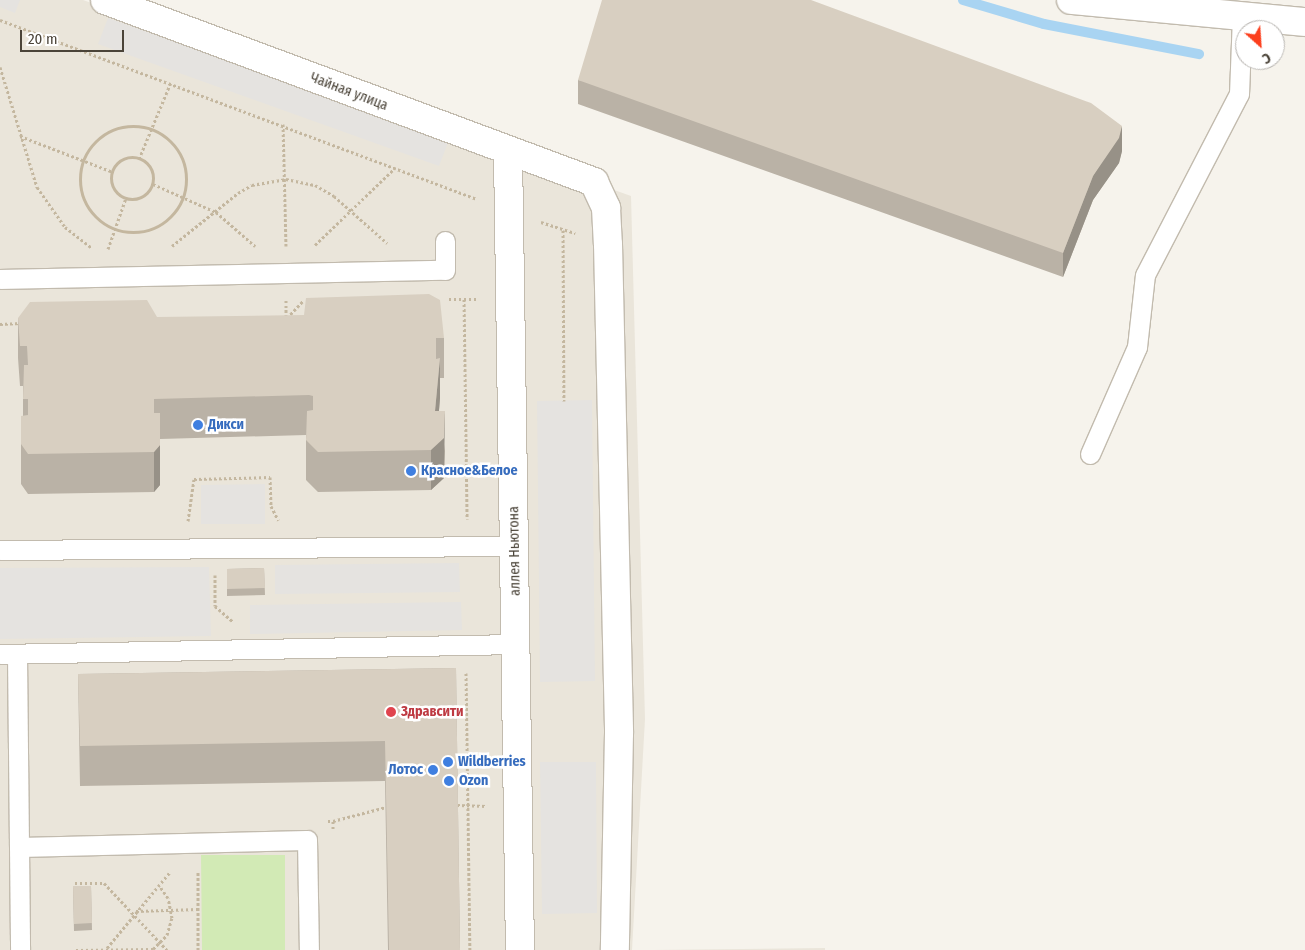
<!DOCTYPE html>
<meta charset="utf-8">
<style>
body{margin:0}
#map{position:relative;width:1305px;height:950px;overflow:hidden;background:#f6f3ec;font-family:"Fira Sans Condensed",sans-serif}
div>[style]{position:absolute}
.residential>*{inset:0;background:#eae5da}
.green>*{inset:0;background:#d2eab5}
.parking>*{inset:0;background:#e5e3e0}
.stream>*{height:10px;margin:-5px;padding:0 5px;transform-origin:5px;border-radius:5px;background:#a9d4f2}
.path>*{height:3px;margin-top:-1.5px;transform-origin:0;background:repeating-linear-gradient(90deg,#c4b79f 0 2.5px,transparent 0 5px)}
.path>.ring{margin:-1.5px;padding:0;box-sizing:content-box;background:none;border:3px solid #c4b79f;border-radius:50%}
.roads{filter:drop-shadow(1px 0 #c2bbae) drop-shadow(-1px 0 #c2bbae) drop-shadow(0 1px #c2bbae) drop-shadow(0 -1px #c2bbae)}
.service>*{height:19px;margin:-9.5px;padding:0 9.5px;transform-origin:9.5px;border-radius:9.5px;background:#fff}
.minor>*{height:28px;margin:-14px;padding:0 14px;transform-origin:14px;border-radius:14px;background:#fff}
.tertiary>*{height:28px;margin:-14px;padding:0 14px;transform-origin:14px;border-radius:14px;background:#fff}
.wall>*{inset:0;background:#bab2a6}
.shaded-wall>*{inset:0;background:#979187}
.building>*{inset:0;background:#d8cfc1}
.dots>*{width:14px;height:14px;translate:-50% -50%;box-sizing:border-box;border:2px solid #fff;border-radius:50%}
span{translate:-50% -50%;white-space:nowrap;text-align:center;line-height:1.15;-webkit-text-stroke:5px #fff;paint-order:stroke}
.street-label{font-size:14px;color:#4b4439}
.shop-label{font-size:14px;color:#366cbe;font-weight:700}
.left{translate:0 -50%;text-align:left}
.right{translate:-100% -50%;text-align:right}
.health-label{font-size:14px;color:#be3a42;font-weight:700}
.north{position:absolute;left:1235px;top:20px;width:50px;height:50px;box-sizing:border-box;background:#fff;border:1px solid #b7b4b0;border-radius:50%;rotate:154deg;font-size:14px;font-weight:700;line-height:20px;text-align:center;color:#4b4439}
.north::after{content:'';display:block;margin:auto;width:18px;height:22px;background:#fc3f1d;clip-path:polygon(50% 0,100% 100%,50% 72%,0 100%)}
.scale{position:absolute;left:20px;top:30px;width:104px;height:22px;box-sizing:border-box;border:2px solid #4b4439;border-top:0;padding-left:6px;font-size:15px;line-height:18px;white-space:nowrap;color:#4b4439;-webkit-text-stroke:4px #fff;paint-order:stroke}
</style>
<div id="map">
<div class="residential">
<i style="clip-path:polygon(0 0,83px 0,631px 196px,645px 719px,632px 950px,0 950px)"></i>
<i style="clip-path:polygon(825px 948px,825px 950px,653px 950px)"></i>
</div>
<div class="green">
<i style="clip-path:polygon(201px 855px,285px 855px,285px 950px,202px 950px)"></i>
</div>
<div class="parking">
<i style="clip-path:polygon(0 0,20px 0,15px 13px,0 7px)"></i>
<i style="clip-path:polygon(108px 18px,449px 140px,439px 166px,98px 44px)"></i>
<i style="clip-path:polygon(592px 400px,595px 681px,540px 682px,537px 401px)"></i>
<i style="clip-path:polygon(265px 484px,265px 524px,201px 524px,201px 485px)"></i>
<i style="clip-path:polygon(459px 563px,460px 592px,275px 594px,275px 565px)"></i>
<i style="clip-path:polygon(209px 567px,211px 636px,0 639px,0 568px)"></i>
<i style="clip-path:polygon(461px 602px,462px 630px,250px 634px,250px 605px)"></i>
<i style="clip-path:polygon(540px 762px,596px 762px,597px 913px,542px 914px)"></i>
</div>
<div class="stream">
<i style="left:963px;top:0;width:84px;rotate:16.5deg"></i>
<i style="left:1044px;top:24px;width:158px;rotate:11deg"></i>
</div>
<div class="path">
<i style="left:0;top:20px;width:509px;rotate:20.57deg"></i>
<i style="left:0;top:67px;width:126px;rotate:72.9deg"></i>
<i style="left:37px;top:187px;width:49px;rotate:55deg"></i>
<i style="left:65px;top:227px;width:34px;rotate:38deg"></i>
<i style="left:283px;top:124px;width:122px;rotate:88.6deg"></i>
<i class="ring" style="left:80px;top:126px;width:103px;height:103px"></i>
<i style="left:20px;top:136px;width:100px;rotate:21.2deg"></i>
<i class="ring" style="left:111px;top:157px;width:39px;height:39px"></i>
<i style="left:139px;top:159px;width:83px;rotate:-67.4deg"></i>
<i style="left:153px;top:184px;width:69px;rotate:24deg"></i>
<i style="left:216px;top:212px;width:52px;rotate:41.1deg"></i>
<i style="left:541px;top:222px;width:36px;rotate:18deg"></i>
<i style="left:563px;top:230px;width:171px;rotate:89.7deg"></i>
<i style="left:315px;top:245px;width:111px;rotate:-43.9deg"></i>
<i style="left:172px;top:246px;width:85px;rotate:-38.8deg"></i>
<i style="left:238px;top:193px;width:16px;rotate:-30deg"></i>
<i style="left:252px;top:185px;width:35px;rotate:-10deg"></i>
<i style="left:286px;top:179px;width:30px;rotate:12deg"></i>
<i style="left:315px;top:185px;width:22px;rotate:30deg"></i>
<i style="left:334px;top:196px;width:71px;rotate:41.6deg"></i>
<i style="left:108px;top:249px;width:54px;rotate:-70.6deg"></i>
<i style="left:449px;top:299px;width:29px"></i>
<i style="left:464px;top:299px;width:220px;rotate:89.2deg"></i>
<i style="left:286px;top:300px;width:18px;rotate:90deg"></i>
<i style="left:287px;top:318px;width:23px;rotate:-47deg"></i>
<i style="left:0;top:324px;width:21px;rotate:-3deg"></i>
<i style="left:188px;top:521px;width:42px;rotate:-81.9deg"></i>
<i style="left:194px;top:479px;width:76px;rotate:-1.5deg"></i>
<i style="left:270px;top:477px;width:29px;rotate:88deg"></i>
<i style="left:271px;top:506px;width:16px;rotate:63deg"></i>
<i style="left:215px;top:575px;width:31px;rotate:90deg"></i>
<i style="left:215px;top:606px;width:23px;rotate:41deg"></i>
<i style="left:466px;top:673px;width:277px;rotate:89.2deg"></i>
<i style="left:457px;top:805px;width:30px;rotate:2deg"></i>
<i style="left:328px;top:821px;width:5px"></i>
<i style="left:333px;top:821px;width:8px;rotate:90deg"></i>
<i style="left:333px;top:821px;width:55px;rotate:-14.8deg"></i>
<i style="left:75px;top:883px;width:29px"></i>
<i style="left:104px;top:883px;width:92px;rotate:46.8deg"></i>
<i style="left:136px;top:911px;width:62px;rotate:-1.8deg"></i>
<i style="left:107px;top:948px;width:99px;rotate:-50.3deg"></i>
<i style="left:76px;top:950px;width:77px;rotate:-0.7deg"></i>
<i style="left:153px;top:949px;width:20px;rotate:-45deg"></i>
<i style="left:167px;top:935px;width:18px;rotate:-74deg"></i>
<i style="left:172px;top:918px;width:20px;rotate:-101deg"></i>
<i style="left:168px;top:898px;width:16px;rotate:-125deg"></i>
<i style="left:198px;top:950px;width:79px;rotate:-90deg"></i>
</div>
<div class="roads">
<div class="service">
<i style="left:0;top:279px;width:445px;rotate:-1.2deg"></i>
<i style="left:445px;top:270px;width:29px;rotate:-90deg"></i>
<i style="left:1090px;top:454px;width:117px;rotate:-66.3deg"></i>
<i style="left:1137px;top:347px;width:72px;rotate:-83.7deg"></i>
<i style="left:1145px;top:275px;width:204px;rotate:-62.6deg"></i>
<i style="left:1239px;top:94px;width:77px;rotate:-87.8deg"></i>
<i style="left:0;top:550px;width:515px;rotate:-0.45deg"></i>
<i style="left:0;top:654px;width:518px;rotate:-1.11deg"></i>
<i style="left:17px;top:655px;width:295px;rotate:89.4deg"></i>
<i style="left:19px;top:847px;width:288px;rotate:-1.4deg"></i>
<i style="left:307px;top:840px;width:110px;rotate:89deg"></i>
</div>
<div class="minor">
<i style="left:105px;top:0;width:522px;rotate:20.41deg"></i>
<i style="left:594px;top:182px;width:29px;rotate:65deg"></i>
<i style="left:606px;top:208px;width:36px;rotate:87deg"></i>
<i style="left:608px;top:244px;width:489px;rotate:88.7deg"></i>
<i style="left:619px;top:733px;width:217px;rotate:91.1deg"></i>
<i style="left:508px;top:153px;width:797px;rotate:89.14deg"></i>
</div>
<div class="tertiary">
<i style="left:1071px;top:0;width:235px;rotate:5.4deg"></i>
</div>
</div>
<div class="wall">
<i style="clip-path:polygon(578px 80px,1122px 151px,1119px 163px,1093px 200px,1063px 277px,578px 104px)"></i>
<i style="clip-path:polygon(157px 317px,444px 338px,444px 378px,440px 378px,440px 398px,439px 411px,445px 451px,444px 478px,431px 490px,318px 492px,306px 480px,306px 435px,160px 439px,160px 485px,154px 492px,28px 494px,21px 484px,21px 416px,23px 416px,23px 386px,20px 386px,18px 358px,18px 318px)"></i>
<i style="clip-path:polygon(264px 568px,265px 595px,227px 596px,227px 569px)"></i>
<i style="clip-path:polygon(456px 668px,460px 950px,388px 950px,385px 781px,80px 786px,78px 674px)"></i>
<i style="clip-path:polygon(73px 886px,91px 886px,92px 930px,74px 931px)"></i>
</div>
<div class="shaded-wall">
<i style="clip-path:polygon(1122px 126px,1122px 151px,1119px 163px,1093px 200px,1063px 277px,1063px 253px,1093px 176px)"></i>
<i style="clip-path:polygon(440px 358px,440px 398px,436px 445px,445px 411px,444px 478px,431px 490px,431px 450px,435px 411px)"></i>
<i style="clip-path:polygon(154px 399px,154px 452px,160px 445px,160px 485px,154px 492px)"></i>
</div>
<div class="building">
<i style="clip-path:polygon(602px 0,811px 0,1091px 103px,1122px 126px,1119px 138px,1093px 176px,1063px 253px,578px 80px)"></i>
<i style="clip-path:polygon(429px 294px,440px 300px,444px 338px,436px 338px,436px 359px,440px 358px,435px 411px,445px 411px,444px 438px,431px 450px,318px 452px,306px 440px,307px 411px,313px 410px,313px 396px,309px 395px,154px 399px,154px 413px,160px 413px,160px 445px,154px 452px,28px 454px,21px 444px,21px 416px,28px 415px,28px 399px,23px 399px,24px 365px,28px 365px,27px 346px,20px 346px,18px 318px,30px 302px,147px 300px,157px 317px,304px 315px,306px 298px)"></i>
<i style="clip-path:polygon(264px 568px,265px 588px,227px 589px,227px 569px)"></i>
<i style="clip-path:polygon(456px 668px,460px 950px,389px 950px,385px 741px,80px 746px,78px 674px)"></i>
<i style="clip-path:polygon(73px 886px,91px 886px,92px 923px,74px 924px)"></i>
</div>
<div class="dots">
<i style="left:198px;top:425px;background:#3f7fe0"></i>
<i style="left:411px;top:471px;background:#3f7fe0"></i>
<i style="left:391px;top:712px;background:#e0444e"></i>
<i style="left:448px;top:762px;background:#3f7fe0"></i>
<i style="left:433px;top:770px;background:#3f7fe0"></i>
<i style="left:449px;top:781px;background:#3f7fe0"></i>
</div>
<div class="street-label">
<span style="left:349px;top:92px;rotate:21deg">Чайная улица</span>
<span style="left:515px;top:551px;rotate:-91deg">аллея Ньютона</span>
</div>
<div class="shop-label">
<span class="left" style="left:208px;top:425px">Дикси</span>
<span class="left" style="left:421px;top:471px">Красное&amp;Белое</span>
<span class="left" style="left:458px;top:762px">Wildberries</span>
<span class="right" style="left:423px;top:770px">Лотос</span>
<span class="left" style="left:459px;top:781px">Ozon</span>
</div>
<div class="health-label">
<span class="left" style="left:401px;top:712px">Здравсити</span>
</div>
<div class="north">С</div>
<div class="scale">20 m</div>
</div>
